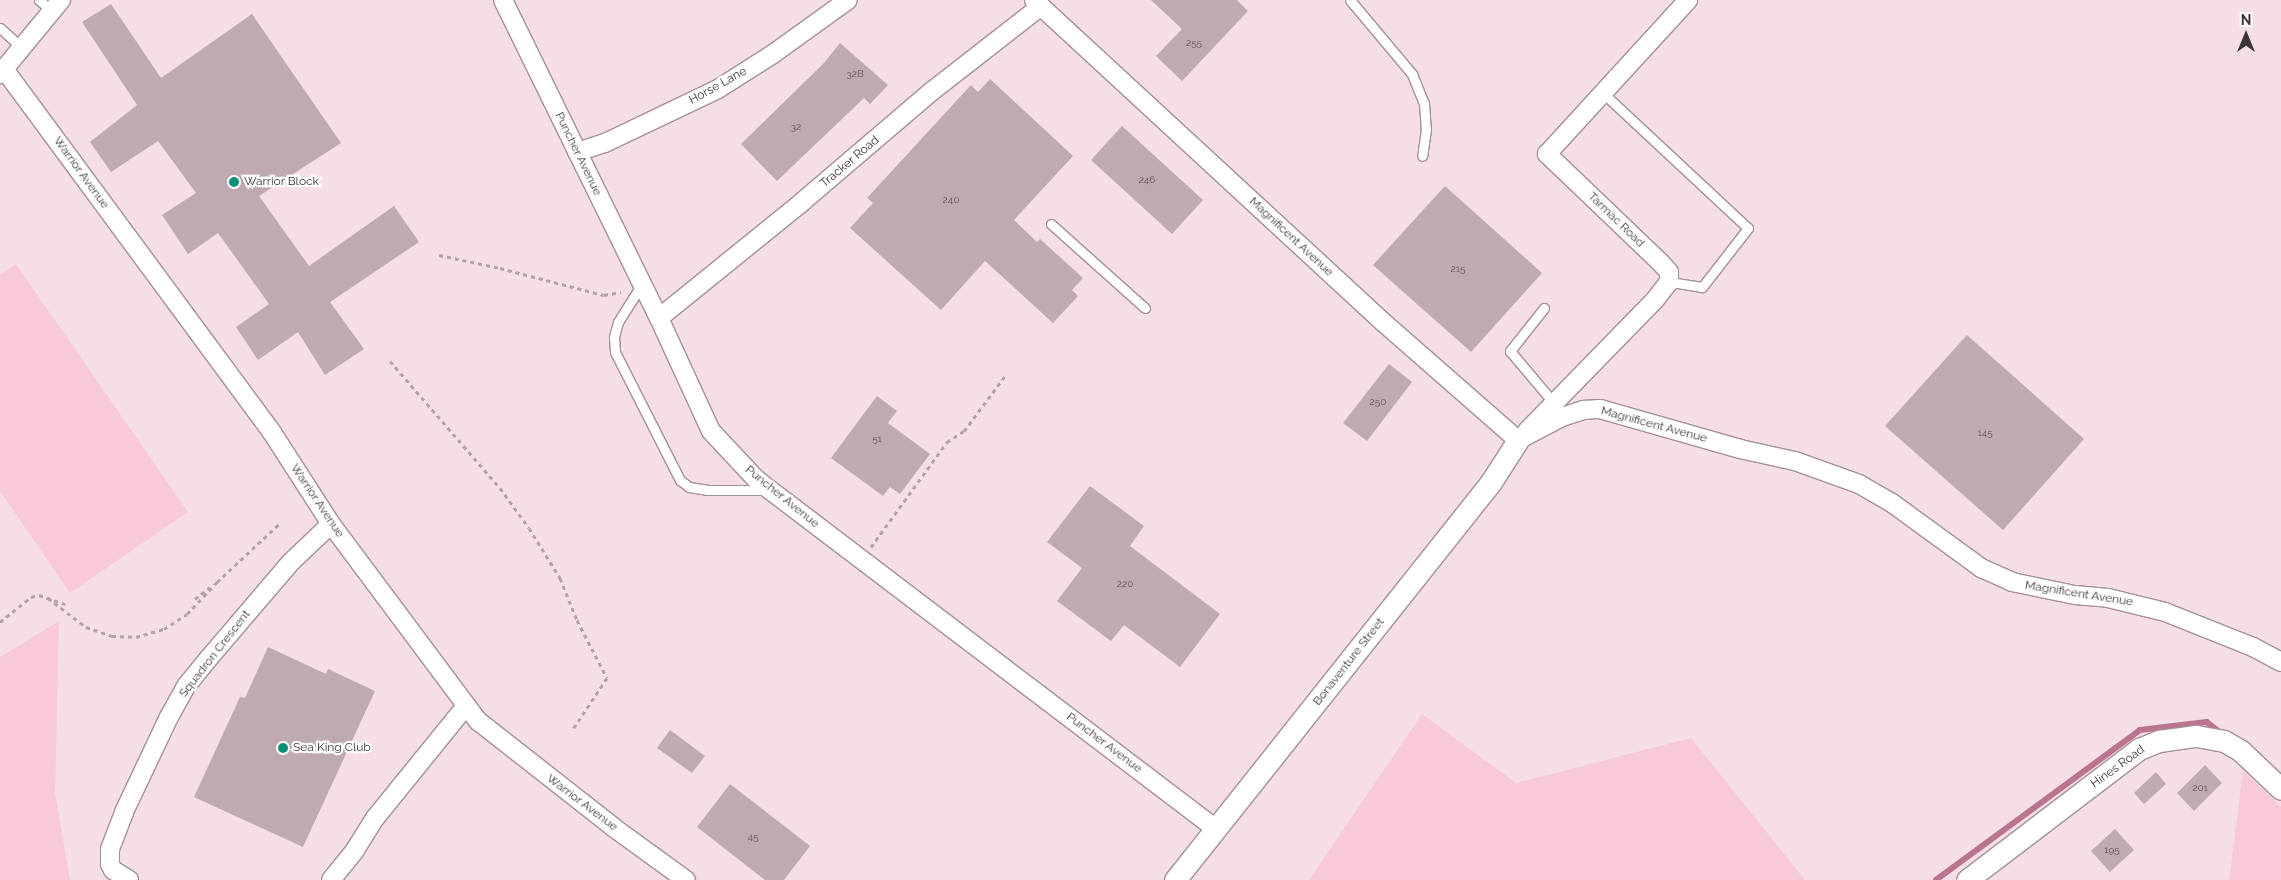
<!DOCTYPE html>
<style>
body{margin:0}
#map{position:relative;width:2281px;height:880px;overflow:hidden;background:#f5dee6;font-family:Raleway,sans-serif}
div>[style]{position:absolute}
.green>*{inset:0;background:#f8c9da}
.stream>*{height:5.5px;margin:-2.75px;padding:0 2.75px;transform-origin:2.75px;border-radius:2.75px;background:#ba748f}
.building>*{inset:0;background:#bfaab1}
.path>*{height:3px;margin-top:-1.5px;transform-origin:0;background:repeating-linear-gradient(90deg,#b4a2a8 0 4px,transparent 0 8px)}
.roads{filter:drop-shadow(1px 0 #a59097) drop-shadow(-1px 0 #a59097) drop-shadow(0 1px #a59097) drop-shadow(0 -1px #a59097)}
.service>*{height:9px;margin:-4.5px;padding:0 4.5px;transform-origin:4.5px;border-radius:4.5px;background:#fff}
.minor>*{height:18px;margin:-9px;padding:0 9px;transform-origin:9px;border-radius:9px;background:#fff}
.tertiary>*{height:21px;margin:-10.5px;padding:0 10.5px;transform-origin:10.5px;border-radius:10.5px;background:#fff}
.dots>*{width:14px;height:14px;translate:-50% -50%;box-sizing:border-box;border:2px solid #fff;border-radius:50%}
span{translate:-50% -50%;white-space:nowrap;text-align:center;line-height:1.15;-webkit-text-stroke:4.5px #fff;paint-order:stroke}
.number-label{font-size:10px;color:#5e5256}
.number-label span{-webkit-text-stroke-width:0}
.street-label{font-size:12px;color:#3d3437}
.poi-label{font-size:12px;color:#3d3437}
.left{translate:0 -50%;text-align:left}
.north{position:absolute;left:2221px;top:10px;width:50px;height:50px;-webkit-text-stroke:4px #fff;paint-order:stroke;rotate:0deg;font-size:14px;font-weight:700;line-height:20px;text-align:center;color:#3d3437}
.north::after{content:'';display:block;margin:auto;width:18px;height:22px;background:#3d3437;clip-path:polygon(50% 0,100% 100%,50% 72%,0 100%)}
</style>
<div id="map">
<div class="green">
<i style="clip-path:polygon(16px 264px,188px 512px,70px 593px,0 491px,0 275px)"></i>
<i style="clip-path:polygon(59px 621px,55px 792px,70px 880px,0 880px,0 657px)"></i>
<i style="clip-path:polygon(1422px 714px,1516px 783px,1691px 738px,1805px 880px,1309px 880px)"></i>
<i style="clip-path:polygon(2243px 771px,2281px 807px,2281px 880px,2229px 880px)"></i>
</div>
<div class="stream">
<i style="left:1936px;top:880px;width:253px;rotate:-36.3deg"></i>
<i style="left:2140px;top:730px;width:67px;rotate:-6.8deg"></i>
<i style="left:2207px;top:722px;width:18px;rotate:38deg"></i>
</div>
<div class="building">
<i style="clip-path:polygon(1151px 0,1237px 0,1248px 11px,1182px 81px,1156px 56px,1182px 29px)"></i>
<i style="clip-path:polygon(111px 4px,161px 78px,252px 14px,341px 143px,259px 196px,309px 266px,394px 206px,419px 242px,330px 302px,364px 349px,325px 375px,298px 332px,258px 360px,236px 327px,269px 304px,218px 233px,188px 254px,162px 215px,196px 193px,158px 141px,111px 172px,90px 142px,137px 105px,82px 22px)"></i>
<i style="clip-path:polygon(840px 43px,888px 85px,870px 104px,864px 98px,777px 181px,741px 144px,824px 63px)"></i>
<i style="clip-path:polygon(990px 79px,1073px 156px,1014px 220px,1037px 242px,1040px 239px,1083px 278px,1072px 290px,1078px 296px,1053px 323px,985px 261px,941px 310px,850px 228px,873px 203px,867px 198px,971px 85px,978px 92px)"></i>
<i style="clip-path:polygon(1122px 126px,1203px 200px,1172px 234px,1091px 160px)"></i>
<i style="clip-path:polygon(1445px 186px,1542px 273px,1471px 352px,1373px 265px)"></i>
<i style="clip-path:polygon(1967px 335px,2084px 439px,2003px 530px,1885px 426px)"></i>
<i style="clip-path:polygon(1389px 364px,1412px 382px,1367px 441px,1343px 423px)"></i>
<i style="clip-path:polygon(877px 396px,897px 411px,888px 423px,930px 454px,900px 494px,890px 487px,883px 496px,831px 458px)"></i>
<i style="clip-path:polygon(1090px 486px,1144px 526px,1130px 546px,1220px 614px,1180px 667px,1124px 625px,1111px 641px,1057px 601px,1082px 568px,1047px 542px)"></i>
<i style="clip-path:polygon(268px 647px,326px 674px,328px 669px,375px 691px,303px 847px,194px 797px,240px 697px,245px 698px)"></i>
<i style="clip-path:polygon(670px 730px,705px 756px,692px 773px,657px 748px)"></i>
<i style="clip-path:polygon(2205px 765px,2222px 783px,2194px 811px,2177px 793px)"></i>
<i style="clip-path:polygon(2156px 772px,2166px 784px,2144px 804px,2134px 793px)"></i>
<i style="clip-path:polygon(730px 784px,810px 846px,784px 880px,765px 880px,697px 827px)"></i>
<i style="clip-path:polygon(2115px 829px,2134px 850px,2110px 872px,2091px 851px)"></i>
</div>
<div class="path">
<i style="left:439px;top:255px;width:62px;rotate:12deg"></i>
<i style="left:500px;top:268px;width:107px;rotate:14.6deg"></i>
<i style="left:604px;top:295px;width:17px;rotate:-10deg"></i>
<i style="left:390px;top:361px;width:168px;rotate:49.1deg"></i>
<i style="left:500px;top:488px;width:49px;rotate:54.1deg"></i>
<i style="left:529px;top:528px;width:59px;rotate:58.2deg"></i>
<i style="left:560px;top:578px;width:45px;rotate:68deg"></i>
<i style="left:577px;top:620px;width:65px;rotate:62.7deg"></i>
<i style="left:607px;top:678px;width:61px;rotate:123.7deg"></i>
<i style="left:871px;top:547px;width:130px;rotate:-54.1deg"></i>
<i style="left:947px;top:442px;width:20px;rotate:-33deg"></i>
<i style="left:964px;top:431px;width:69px;rotate:-53.3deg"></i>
<i style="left:217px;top:582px;width:85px;rotate:-43.1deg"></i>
<i style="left:48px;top:598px;width:48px;rotate:37.3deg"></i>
<i style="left:86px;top:627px;width:28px;rotate:19deg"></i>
<i style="left:112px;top:636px;width:24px;rotate:2deg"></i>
<i style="left:136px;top:637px;width:29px;rotate:-16deg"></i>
<i style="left:164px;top:629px;width:27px;rotate:-33deg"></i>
<i style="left:187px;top:614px;width:45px;rotate:-46.8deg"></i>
<i style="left:195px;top:599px;width:19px;rotate:-39deg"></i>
<i style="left:0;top:622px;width:40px;rotate:-39deg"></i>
<i style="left:31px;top:597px;width:8px;rotate:-14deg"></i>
<i style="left:39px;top:595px;width:28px;rotate:19deg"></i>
</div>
<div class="roads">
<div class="service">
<i style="left:39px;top:0;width:17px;rotate:40deg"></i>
<i style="left:1350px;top:0;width:97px;rotate:50deg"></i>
<i style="left:1412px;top:74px;width:31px;rotate:68deg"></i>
<i style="left:1424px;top:103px;width:26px;rotate:86deg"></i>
<i style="left:1426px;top:129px;width:27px;rotate:98deg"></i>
<i style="left:0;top:28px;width:30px;rotate:42deg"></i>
<i style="left:1603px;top:93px;width:198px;rotate:43deg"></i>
<i style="left:1748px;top:228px;width:75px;rotate:127.9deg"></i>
<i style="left:1702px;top:287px;width:33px;rotate:-171deg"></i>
<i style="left:1051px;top:224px;width:126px;rotate:41.8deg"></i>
<i style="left:642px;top:284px;width:45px;rotate:122.3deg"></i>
<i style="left:618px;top:322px;width:16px;rotate:105deg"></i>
<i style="left:614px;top:337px;width:15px;rotate:86deg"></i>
<i style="left:615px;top:352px;width:144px;rotate:63.1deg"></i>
<i style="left:680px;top:480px;width:11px;rotate:38deg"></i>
<i style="left:689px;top:487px;width:18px;rotate:9deg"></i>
<i style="left:707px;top:490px;width:61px"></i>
<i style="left:1544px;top:308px;width:55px;rotate:128.3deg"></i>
<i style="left:1510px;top:351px;width:67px;rotate:49.9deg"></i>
</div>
<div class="minor">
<i style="left:503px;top:0;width:354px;rotate:63.9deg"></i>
<i style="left:659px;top:318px;width:124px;rotate:65.3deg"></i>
<i style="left:711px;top:431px;width:64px;rotate:46.9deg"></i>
<i style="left:755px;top:478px;width:19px;rotate:39deg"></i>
<i style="left:770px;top:490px;width:560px;rotate:37.24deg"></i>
<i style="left:1034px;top:0;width:475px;rotate:42.7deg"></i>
<i style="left:1383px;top:322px;width:179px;rotate:41.2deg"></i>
<i style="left:4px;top:69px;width:450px;rotate:53.6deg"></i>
<i style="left:271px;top:431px;width:111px;rotate:57.2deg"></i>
<i style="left:331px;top:524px;width:246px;rotate:53.3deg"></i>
<i style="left:478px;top:721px;width:172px;rotate:38.1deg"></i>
<i style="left:613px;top:827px;width:90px;rotate:36deg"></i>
<i style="left:0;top:74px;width:96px;rotate:-50.5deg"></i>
<i style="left:577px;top:152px;width:29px;rotate:-18deg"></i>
<i style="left:605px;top:143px;width:125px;rotate:-25.5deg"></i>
<i style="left:718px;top:89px;width:65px;rotate:-32.5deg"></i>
<i style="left:773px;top:54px;width:92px;rotate:-35.8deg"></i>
<i style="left:659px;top:318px;width:184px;rotate:-39deg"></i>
<i style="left:802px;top:202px;width:171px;rotate:-40.5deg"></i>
<i style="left:932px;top:91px;width:138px;rotate:-37.9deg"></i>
<i style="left:1527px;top:431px;width:182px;rotate:-45.7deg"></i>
<i style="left:1654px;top:301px;width:24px;rotate:-52deg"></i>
<i style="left:1669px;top:282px;width:10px;rotate:-90deg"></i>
<i style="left:1669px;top:272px;width:12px;rotate:-132deg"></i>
<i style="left:1661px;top:263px;width:158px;rotate:-136.3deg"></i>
<i style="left:1547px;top:154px;width:209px;rotate:-47.5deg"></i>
<i style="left:1518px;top:440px;width:50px;rotate:-27.6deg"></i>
<i style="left:1562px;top:417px;width:23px;rotate:-18deg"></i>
<i style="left:1584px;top:410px;width:16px;rotate:-4deg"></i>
<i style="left:1600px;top:409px;width:146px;rotate:15.9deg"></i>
<i style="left:1740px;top:449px;width:56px;rotate:12.3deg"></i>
<i style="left:1795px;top:461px;width:68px;rotate:19.8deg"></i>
<i style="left:1859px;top:484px;width:38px;rotate:30deg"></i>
<i style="left:1892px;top:503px;width:110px;rotate:36.1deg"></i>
<i style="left:1981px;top:568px;width:34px;rotate:24deg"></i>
<i style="left:2012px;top:582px;width:64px;rotate:11.7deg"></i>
<i style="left:2075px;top:595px;width:33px;rotate:5deg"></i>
<i style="left:2108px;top:598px;width:59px;rotate:13.8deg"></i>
<i style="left:2165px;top:612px;width:95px;rotate:21.7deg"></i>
<i style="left:2253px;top:647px;width:32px;rotate:28deg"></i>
<i style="left:129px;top:880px;width:19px;rotate:-148deg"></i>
<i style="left:113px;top:870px;width:7px;rotate:-117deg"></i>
<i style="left:110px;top:864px;width:15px;rotate:-90deg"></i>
<i style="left:110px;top:849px;width:40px;rotate:-69deg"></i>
<i style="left:124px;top:812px;width:105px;rotate:-64.7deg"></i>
<i style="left:169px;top:717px;width:37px;rotate:-61deg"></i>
<i style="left:187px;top:685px;width:35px;rotate:-51deg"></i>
<i style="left:209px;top:658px;width:126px;rotate:-49.5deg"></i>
<i style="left:291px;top:562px;width:55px;rotate:-43.5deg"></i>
<i style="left:331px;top:880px;width:38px;rotate:-51deg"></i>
<i style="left:355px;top:850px;width:39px;rotate:-58deg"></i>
<i style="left:376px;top:817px;width:143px;rotate:-51deg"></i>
</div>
<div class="tertiary">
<i style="left:1175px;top:880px;width:508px;rotate:-51.55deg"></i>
<i style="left:1491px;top:482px;width:50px;rotate:-57.3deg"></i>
<i style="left:1967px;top:880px;width:216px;rotate:-37.3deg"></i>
<i style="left:2139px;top:749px;width:22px;rotate:-22deg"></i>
<i style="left:2159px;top:741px;width:37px;rotate:-8deg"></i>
<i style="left:2196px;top:736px;width:28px;rotate:10deg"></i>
<i style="left:2224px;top:741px;width:20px;rotate:30deg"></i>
<i style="left:2241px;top:751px;width:55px;rotate:43.5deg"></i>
</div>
</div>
<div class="dots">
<i style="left:234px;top:182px;background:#0b9078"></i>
<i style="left:283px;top:748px;background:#0b9078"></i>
</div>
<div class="number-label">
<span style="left:1194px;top:43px">255</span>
<span style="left:855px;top:74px">32B</span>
<span style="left:796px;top:127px">32</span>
<span style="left:1147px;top:180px">246</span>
<span style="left:951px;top:200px">240</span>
<span style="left:1458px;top:269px">215</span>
<span style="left:1378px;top:402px">250</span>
<span style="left:1985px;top:433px">145</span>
<span style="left:877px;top:439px">51</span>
<span style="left:1125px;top:584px">220</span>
<span style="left:2200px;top:788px">201</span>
<span style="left:753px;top:837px">45</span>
<span style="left:2112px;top:850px">195</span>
</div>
<div class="street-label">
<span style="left:718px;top:86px;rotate:-29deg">Horse Lane</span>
<span style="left:578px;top:154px;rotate:64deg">Puncher Avenue</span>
<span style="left:850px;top:162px;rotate:-40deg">Tracker Road</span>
<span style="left:81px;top:173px;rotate:54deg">Warrior Avenue</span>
<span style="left:1616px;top:220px;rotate:44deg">Tarmac Road</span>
<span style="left:1291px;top:237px;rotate:43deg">Magnificent Avenue</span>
<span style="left:1654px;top:425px;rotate:15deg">Magnificent Avenue</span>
<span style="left:782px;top:497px;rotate:39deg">Puncher Avenue</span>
<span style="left:317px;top:501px;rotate:56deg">Warrior Avenue</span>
<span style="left:2079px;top:594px;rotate:9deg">Magnificent Avenue</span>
<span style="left:215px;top:654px;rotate:-52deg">Squadron Crescent</span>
<span style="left:1349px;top:662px;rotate:-52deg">Bonaventure Street</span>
<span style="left:1104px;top:743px;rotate:37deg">Puncher Avenue</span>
<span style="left:2118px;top:767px;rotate:-36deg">Hines Road</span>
<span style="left:582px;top:803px;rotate:37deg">Warrior Avenue</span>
</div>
<div class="poi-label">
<span class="left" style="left:244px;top:182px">Warrior Block</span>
<span class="left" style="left:293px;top:748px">Sea King Club</span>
</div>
<div class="north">N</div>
</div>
